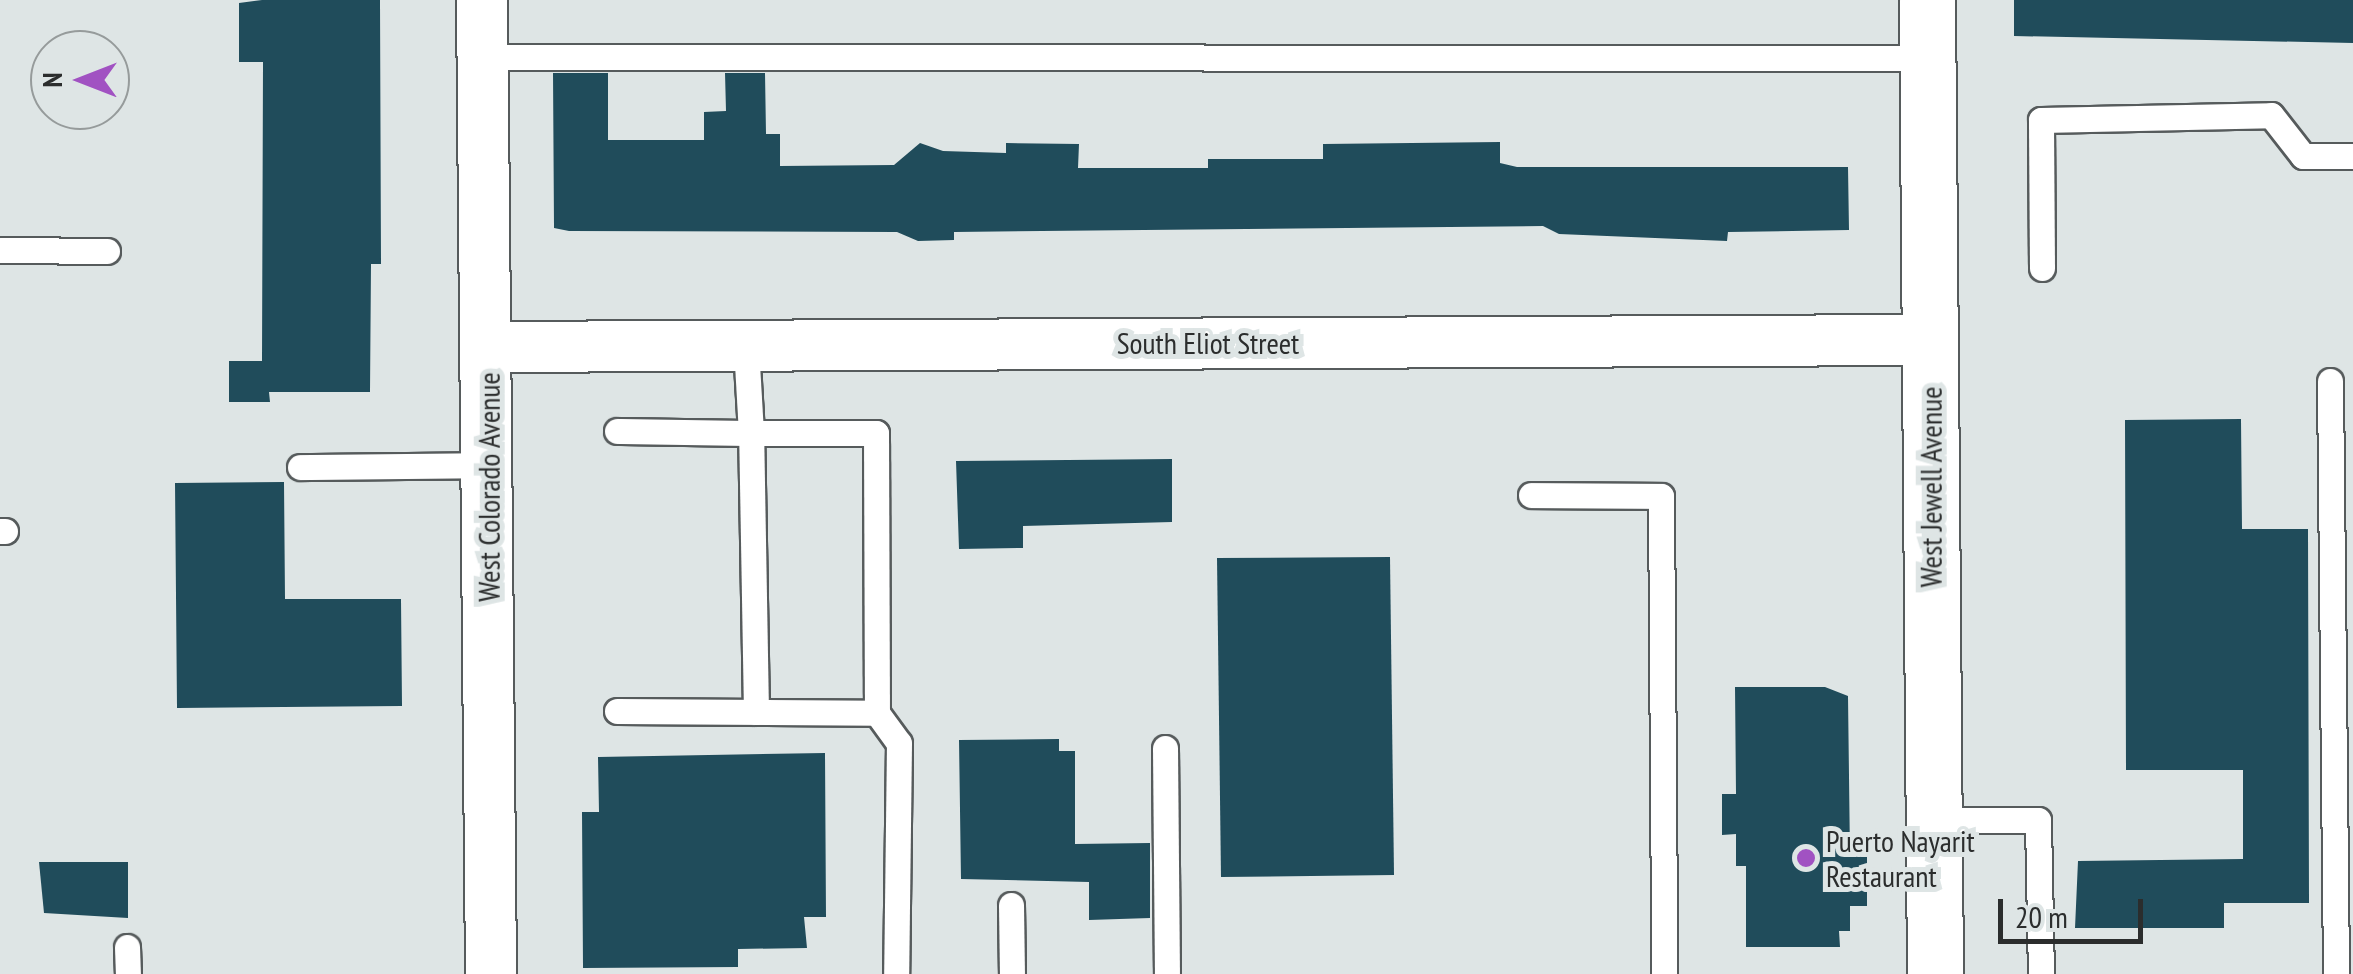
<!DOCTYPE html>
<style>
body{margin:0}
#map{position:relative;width:2353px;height:974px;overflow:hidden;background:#dee5e5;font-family:"PT Sans Narrow",sans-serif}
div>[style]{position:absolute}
.building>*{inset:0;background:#204c5b}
.roads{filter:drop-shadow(2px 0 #565b5c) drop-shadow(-2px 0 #565b5c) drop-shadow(0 2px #565b5c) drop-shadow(0 -2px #565b5c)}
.service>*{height:25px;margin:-12.5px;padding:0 12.5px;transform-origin:12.5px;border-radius:12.5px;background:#fff}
.minor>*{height:50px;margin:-25px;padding:0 25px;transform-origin:25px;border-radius:25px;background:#fff}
.tertiary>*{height:55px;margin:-27.5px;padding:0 27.5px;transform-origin:27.5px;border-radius:27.5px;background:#fff}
.dots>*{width:28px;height:28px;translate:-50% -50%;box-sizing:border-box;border:5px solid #dee5e5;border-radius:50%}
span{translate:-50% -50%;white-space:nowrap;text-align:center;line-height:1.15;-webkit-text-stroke:10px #dee5e5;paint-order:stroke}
.street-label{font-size:30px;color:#2b2d2d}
.poi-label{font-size:30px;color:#2b2d2d}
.left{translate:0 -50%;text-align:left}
.north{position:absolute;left:30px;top:30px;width:100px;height:100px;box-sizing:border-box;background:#dee5e5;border:2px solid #969b9b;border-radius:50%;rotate:270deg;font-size:28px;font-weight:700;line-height:40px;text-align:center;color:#2b2d2d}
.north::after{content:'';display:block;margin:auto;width:35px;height:45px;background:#a152c2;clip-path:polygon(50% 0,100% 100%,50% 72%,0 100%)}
.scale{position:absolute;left:1998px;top:899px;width:145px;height:45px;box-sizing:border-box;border:5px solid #2b2d2d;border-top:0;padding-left:12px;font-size:30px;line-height:35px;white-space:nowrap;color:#2b2d2d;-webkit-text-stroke:8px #dee5e5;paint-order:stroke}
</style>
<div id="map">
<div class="building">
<i style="clip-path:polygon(262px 0,380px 0,381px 264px,371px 264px,370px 392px,269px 392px,270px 402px,229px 402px,229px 361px,262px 361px,263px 62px,239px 62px,239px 3px)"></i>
<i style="clip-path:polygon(2014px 0,2353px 0,2353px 43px,2014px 36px)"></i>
<i style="clip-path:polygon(553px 73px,608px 73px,608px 140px,704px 140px,704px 112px,726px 111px,725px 73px,765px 73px,766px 134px,780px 134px,780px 166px,894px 165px,920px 143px,943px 151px,1006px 153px,1006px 143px,1079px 144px,1078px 168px,1208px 168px,1208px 159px,1323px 159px,1323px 144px,1500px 142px,1500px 163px,1517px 167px,1848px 167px,1849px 230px,1728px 232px,1727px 241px,1559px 234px,1543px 226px,954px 232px,954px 240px,918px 241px,897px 232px,569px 231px,554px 228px)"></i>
<i style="clip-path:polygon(2241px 419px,2242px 529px,2308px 529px,2309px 903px,2224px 903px,2224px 928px,2075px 928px,2078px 861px,2243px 859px,2243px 770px,2126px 770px,2125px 420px)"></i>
<i style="clip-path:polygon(1172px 459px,1172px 522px,1023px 526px,1023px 548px,959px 549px,956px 461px)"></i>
<i style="clip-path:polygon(284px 482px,285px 599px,401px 599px,402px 706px,177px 708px,175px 483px)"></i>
<i style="clip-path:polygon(1390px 557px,1394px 875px,1221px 877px,1217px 558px)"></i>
<i style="clip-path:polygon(1735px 687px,1825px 687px,1848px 696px,1850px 856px,1867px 856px,1867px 906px,1850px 906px,1850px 931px,1839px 931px,1840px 947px,1746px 947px,1746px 866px,1736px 866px,1736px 834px,1722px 835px,1722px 794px,1736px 794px)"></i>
<i style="clip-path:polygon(1059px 739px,1059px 751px,1075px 751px,1075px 844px,1150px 843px,1150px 918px,1089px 920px,1089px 882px,961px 879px,959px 740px)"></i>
<i style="clip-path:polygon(825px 753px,826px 917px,804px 917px,807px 948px,738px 949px,738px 967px,583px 968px,582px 812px,599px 812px,598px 757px)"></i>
<i style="clip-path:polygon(39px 862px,128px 862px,128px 918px,44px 913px)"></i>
</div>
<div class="roads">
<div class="service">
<i style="left:483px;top:57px;width:1445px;rotate:0.04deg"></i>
<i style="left:0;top:250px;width:107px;rotate:0.5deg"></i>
<i style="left:2042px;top:268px;width:148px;rotate:-90.4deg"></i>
<i style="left:2041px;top:120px;width:230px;rotate:-1.2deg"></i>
<i style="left:2271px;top:115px;width:52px;rotate:52deg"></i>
<i style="left:2303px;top:156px;width:50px"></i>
<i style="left:2330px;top:381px;width:593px;rotate:89.42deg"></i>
<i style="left:617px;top:431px;width:134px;rotate:0.9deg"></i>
<i style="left:751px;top:433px;width:88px;rotate:-93.3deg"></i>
<i style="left:300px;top:467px;width:189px;rotate:-0.6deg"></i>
<i style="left:1531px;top:495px;width:130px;rotate:0.4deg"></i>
<i style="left:1661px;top:496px;width:478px;rotate:89.6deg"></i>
<i style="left:0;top:531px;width:5px"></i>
<i style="left:617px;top:711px;width:260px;rotate:0.4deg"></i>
<i style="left:877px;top:713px;width:37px;rotate:54deg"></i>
<i style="left:899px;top:743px;width:231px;rotate:90.7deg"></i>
<i style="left:756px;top:712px;width:279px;rotate:-91deg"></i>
<i style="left:751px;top:433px;width:125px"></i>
<i style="left:876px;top:433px;width:280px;rotate:89.8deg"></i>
<i style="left:1165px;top:748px;width:226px;rotate:89.5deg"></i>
<i style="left:1933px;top:820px;width:105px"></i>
<i style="left:2038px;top:820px;width:154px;rotate:88.9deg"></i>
<i style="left:1011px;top:905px;width:69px;rotate:89.2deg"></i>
<i style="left:127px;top:947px;width:27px;rotate:88deg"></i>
</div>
<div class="minor">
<i style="left:482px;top:0;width:974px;rotate:89.47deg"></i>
<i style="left:488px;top:347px;width:1441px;rotate:-0.28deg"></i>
</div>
<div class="tertiary">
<i style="left:1927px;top:0;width:974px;rotate:89.53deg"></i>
</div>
</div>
<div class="dots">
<i style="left:1806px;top:858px;background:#a152c2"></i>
</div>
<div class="street-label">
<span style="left:1208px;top:343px">South Eliot Street</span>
<span style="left:489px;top:487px;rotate:-90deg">West Colorado Avenue</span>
<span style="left:1931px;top:487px;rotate:-90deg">West Jewell Avenue</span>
</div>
<div class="poi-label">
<span class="left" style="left:1826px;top:858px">Puerto Nayarit<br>Restaurant</span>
</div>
<div class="north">N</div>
<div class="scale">20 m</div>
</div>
